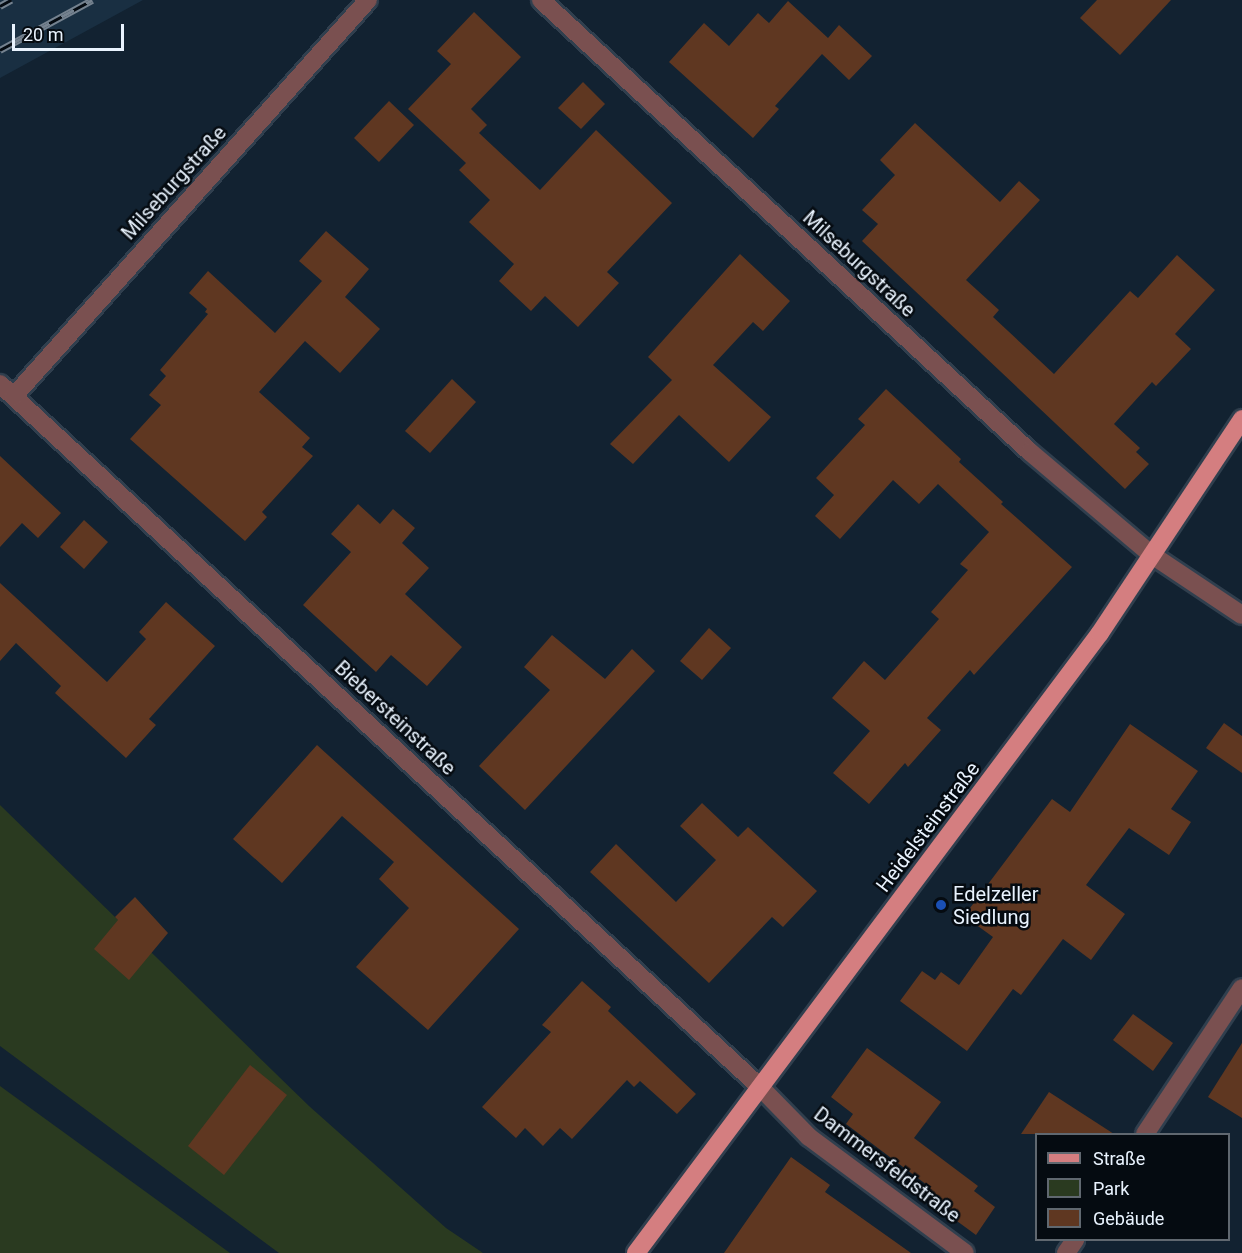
<!DOCTYPE html>
<meta charset="utf-8">
<style>
body{margin:0}
#map{position:relative;width:1242px;height:1253px;overflow:hidden;background:#122231;font-family:Roboto,sans-serif}
div>[style]{position:absolute}
.built>*{inset:0;background:#192f42}
.green>*{inset:0;background:#2a3a20}
.building>*{inset:0;background:#5f3721}
.roads{filter:drop-shadow(2px 0 #303f4e) drop-shadow(-2px 0 #303f4e) drop-shadow(0 2px #303f4e) drop-shadow(0 -2px #303f4e)}
.minor>*{height:18px;margin:-9px;padding:0 9px;transform-origin:9px;border-radius:9px;background:#7a5050}
.major>*{height:18px;margin:-9px;padding:0 9px;transform-origin:9px;border-radius:9px;background:#d47e80}
.rail>*{height:7px;margin-top:-3.5px;transform-origin:0;background:repeating-linear-gradient(90deg,#050b11 0 14px,#75828f 0 28px);box-sizing:border-box;border-block:2px solid #75828f}
.dots>*{width:16px;height:16px;translate:-50% -50%;box-sizing:border-box;border:3px solid #050b11;border-radius:50%}
span{translate:-50% -50%;white-space:nowrap;text-align:center;line-height:1.15;-webkit-text-stroke:5px #050b11;paint-order:stroke}
.street-label{font-size:20px;color:#e9f3fe}
.poi-label{font-size:20px;color:#e9f3fe}
.left{translate:0 -50%;text-align:left}
.legend{position:absolute;left:1035px;top:1133px;width:195px;height:108px;box-sizing:border-box;background:#050b11;border:2px solid #606870;margin:0;padding:8px 10px;list-style:none;font-size:18px;color:#e9f3fe}
.legend li{display:flex;align-items:center;gap:12px;height:30px}
.legend b{width:30px;border:2px solid #606870}
.scale{position:absolute;left:12px;top:24px;width:112px;height:27px;box-sizing:border-box;border:3px solid #e9f3fe;border-top:0;padding-left:8px;font-size:18px;line-height:21px;white-space:nowrap;color:#e9f3fe;-webkit-text-stroke:4px #050b11;paint-order:stroke}
</style>
<div id="map">
<div class="built">
<i style="clip-path:polygon(0 0,143px 0,0 78px)"></i>
</div>
<div class="green">
<i style="clip-path:polygon(0 805px,309px 1106px,446px 1228px,483px 1253px,279px 1253px,0 1046px)"></i>
<i style="clip-path:polygon(0 1086px,230px 1253px,0 1253px)"></i>
</div>
<div class="building">
<i style="clip-path:polygon(1097px 0,1171px 0,1120px 55px,1080px 18px)"></i>
<i style="clip-path:polygon(788px 1px,828px 38px,839px 25px,872px 56px,849px 80px,822px 54px,775px 106px,779px 109px,753px 138px,669px 62px,704px 23px,729px 46px,758px 13px,769px 23px)"></i>
<i style="clip-path:polygon(474px 12px,521px 57px,471px 109px,487px 125px,479px 133px,540px 190px,596px 130px,672px 203px,607px 272px,619px 283px,578px 327px,545px 296px,531px 311px,499px 281px,514px 264px,469px 222px,490px 200px,459px 170px,466px 163px,408px 109px,451px 64px,437px 51px)"></i>
<i style="clip-path:polygon(583px 82px,605px 104px,581px 129px,558px 108px)"></i>
<i style="clip-path:polygon(389px 101px,414px 125px,379px 162px,354px 138px)"></i>
<i style="clip-path:polygon(915px 123px,1000px 202px,1019px 181px,1040px 200px,966px 280px,999px 310px,993px 317px,1054px 374px,1130px 291px,1138px 298px,1177px 255px,1215px 290px,1175px 334px,1191px 349px,1156px 386px,1152px 382px,1114px 424px,1140px 448px,1136px 452px,1149px 464px,1125px 489px,862px 241px,878px 224px,862px 210px,895px 175px,880px 160px)"></i>
<i style="clip-path:polygon(326px 231px,369px 269px,345px 297px,380px 329px,340px 373px,305px 341px,259px 392px,310px 438px,302px 447px,313px 456px,262px 512px,267px 517px,245px 541px,130px 439px,161px 405px,149px 395px,166px 376px,160px 370px,208px 314px,205px 312px,207px 309px,189px 293px,208px 271px,275px 333px,322px 281px,299px 261px)"></i>
<i style="clip-path:polygon(740px 254px,790px 301px,763px 331px,753px 322px,713px 365px,771px 417px,729px 462px,679px 415px,633px 464px,610px 444px,672px 380px,648px 357px)"></i>
<i style="clip-path:polygon(452px 379px,476px 402px,430px 453px,405px 431px)"></i>
<i style="clip-path:polygon(886px 389px,961px 459px,959px 462px,1003px 502px,1001px 504px,1072px 567px,974px 675px,970px 670px,927px 718px,941px 730px,908px 767px,905px 763px,869px 804px,833px 773px,870px 731px,832px 698px,864px 661px,885px 680px,939px 619px,931px 612px,968px 570px,960px 564px,989px 532px,938px 484px,919px 504px,893px 480px,840px 539px,815px 516px,834px 495px,816px 478px,865px 425px,858px 419px)"></i>
<i style="clip-path:polygon(0 456px,61px 513px,38px 538px,22px 523px,0 547px)"></i>
<i style="clip-path:polygon(358px 504px,380px 524px,393px 509px,415px 528px,402px 543px,429px 568px,405px 594px,462px 647px,427px 686px,391px 655px,376px 672px,303px 605px,351px 552px,331px 534px)"></i>
<i style="clip-path:polygon(84px 520px,108px 542px,84px 569px,60px 547px)"></i>
<i style="clip-path:polygon(0 583px,107px 682px,146px 639px,139px 632px,166px 602px,215px 646px,149px 719px,156px 725px,126px 758px,55px 693px,61px 686px,16px 643px,0 661px)"></i>
<i style="clip-path:polygon(709px 628px,731px 648px,702px 680px,680px 661px)"></i>
<i style="clip-path:polygon(552px 635px,605px 679px,632px 649px,655px 671px,525px 810px,479px 766px,550px 690px,524px 667px)"></i>
<i style="clip-path:polygon(1224px 723px,1242px 736px,1242px 773px,1206px 748px)"></i>
<i style="clip-path:polygon(1130px 724px,1198px 771px,1171px 809px,1191px 822px,1169px 855px,1129px 828px,1086px 885px,1125px 914px,1091px 960px,1063px 939px,1021px 995px,1013px 989px,967px 1051px,900px 1001px,922px 971px,935px 980px,941px 972px,959px 985px,993px 937px,964px 916px,1052px 799px,1070px 812px)"></i>
<i style="clip-path:polygon(317px 745px,519px 929px,428px 1030px,356px 967px,409px 908px,379px 879px,394px 862px,342px 816px,282px 883px,233px 839px)"></i>
<i style="clip-path:polygon(702px 803px,738px 837px,748px 827px,817px 891px,783px 927px,772px 917px,709px 983px,590px 872px,616px 844px,676px 902px,716px 860px,680px 826px)"></i>
<i style="clip-path:polygon(135px 897px,168px 933px,129px 980px,94px 949px,118px 920px,115px 917px)"></i>
<i style="clip-path:polygon(582px 981px,611px 1007px,608px 1011px,696px 1094px,677px 1114px,640px 1081px,634px 1087px,627px 1080px,572px 1139px,560px 1128px,543px 1146px,525px 1128px,516px 1138px,482px 1107px,551px 1032px,542px 1025px)"></i>
<i style="clip-path:polygon(1133px 1014px,1173px 1043px,1153px 1071px,1113px 1040px)"></i>
<i style="clip-path:polygon(1242px 1043px,1242px 1118px,1208px 1097px)"></i>
<i style="clip-path:polygon(867px 1048px,941px 1102px,914px 1138px,978px 1186px,974px 1191px,995px 1207px,976px 1235px,920px 1194px,927px 1185px,846px 1124px,853px 1114px,831px 1097px)"></i>
<i style="clip-path:polygon(250px 1065px,287px 1095px,224px 1175px,188px 1146px)"></i>
<i style="clip-path:polygon(1049px 1092px,1114px 1134px,1021px 1134px)"></i>
<i style="clip-path:polygon(791px 1157px,830px 1185px,825px 1192px,911px 1253px,724px 1253px)"></i>
</div>
<div class="roads">
<div class="minor">
<i style="left:541px;top:0;width:666px;rotate:42.75deg"></i>
<i style="left:1030px;top:452px;width:160px;rotate:40.2deg"></i>
<i style="left:1152px;top:555px;width:108px;rotate:33.7deg"></i>
<i style="left:0;top:384px;width:1034px;rotate:42.77deg"></i>
<i style="left:759px;top:1086px;width:71px;rotate:45.6deg"></i>
<i style="left:809px;top:1137px;width:194px;rotate:36.6deg"></i>
<i style="left:14px;top:396px;width:531px;rotate:-48.21deg"></i>
<i style="left:1145px;top:1134px;width:175px;rotate:-56.4deg"></i>
<i style="left:1066px;top:1253px;width:16px;rotate:-55deg"></i>
</div>
<div class="major">
<i style="left:636px;top:1253px;width:774px;rotate:-53.19deg"></i>
<i style="left:1100px;top:633px;width:257px;rotate:-56.4deg"></i>
</div>
</div>
<div class="rail">
<i style="left:0;top:6px;width:13px;rotate:-29deg"></i>
<i style="left:0;top:50px;width:105px;rotate:-28.5deg"></i>
</div>
<div class="dots">
<i style="left:941px;top:905px;background:#1a4fb4"></i>
</div>
<div class="street-label">
<span style="left:174px;top:183px;rotate:-48deg">Milseburgstraße</span>
<span style="left:859px;top:264px;rotate:43deg">Milseburgstraße</span>
<span style="left:395px;top:718px;rotate:43deg">Biebersteinstraße</span>
<span style="left:928px;top:827px;rotate:-53deg">Heidelsteinstraße</span>
<span style="left:887px;top:1165px;rotate:37deg">Dammersfeldstraße</span>
</div>
<div class="poi-label">
<span class="left" style="left:953px;top:906px">Edelzeller<br>Siedlung</span>
</div>
<ul class="legend">
<li><b style="height:8px;background:#d47e80"></b>Straße</li>
<li><b style="height:16px;background:#2a3a20"></b>Park</li>
<li><b style="height:16px;background:#5f3721"></b>Gebäude</li>
</ul>
<div class="scale">20 m</div>
</div>
